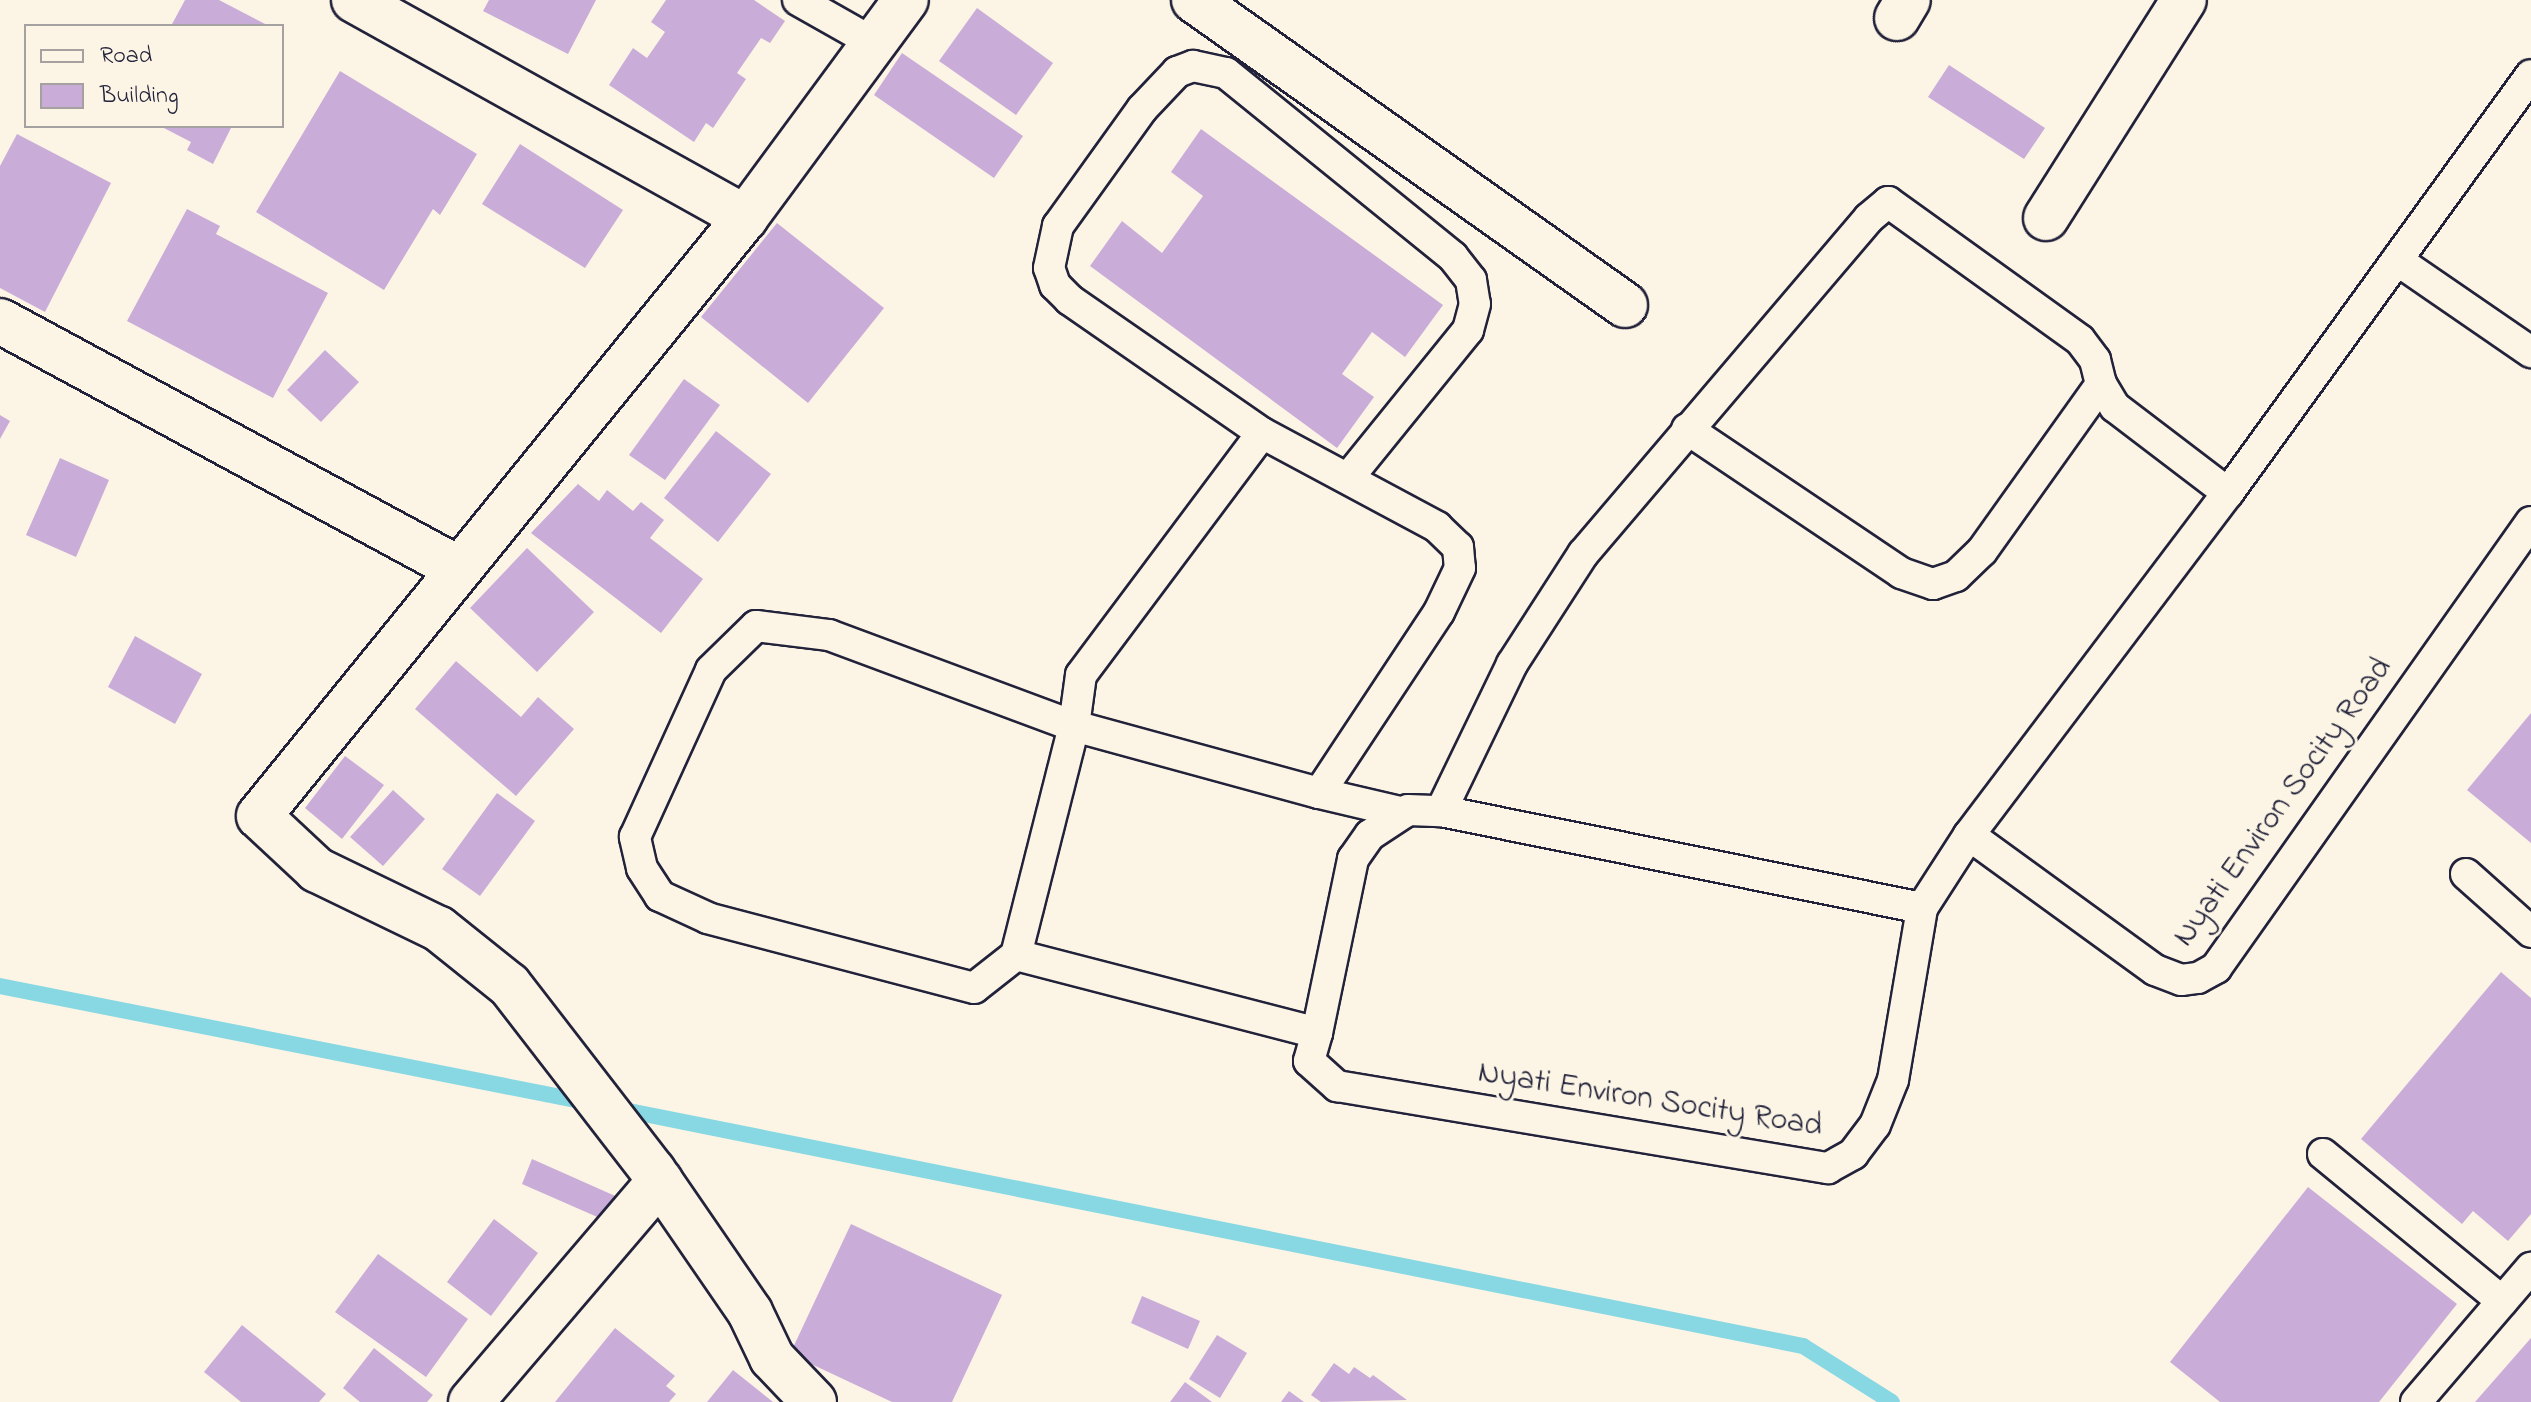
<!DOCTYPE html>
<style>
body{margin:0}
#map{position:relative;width:2531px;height:1402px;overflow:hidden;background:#fcf5e5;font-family:"Indie Flower",sans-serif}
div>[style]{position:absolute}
.stream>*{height:16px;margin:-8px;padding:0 8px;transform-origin:8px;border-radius:8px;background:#88d8e4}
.building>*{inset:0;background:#caacd9}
.roads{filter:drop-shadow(2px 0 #22223b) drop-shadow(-2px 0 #22223b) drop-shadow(0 2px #22223b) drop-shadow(0 -2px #22223b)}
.service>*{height:30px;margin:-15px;padding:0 15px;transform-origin:15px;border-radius:15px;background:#fcf5e5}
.minor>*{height:44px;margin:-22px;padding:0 22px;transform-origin:22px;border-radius:22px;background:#fcf5e5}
span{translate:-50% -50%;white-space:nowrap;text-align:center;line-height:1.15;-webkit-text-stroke:6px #fcf5e5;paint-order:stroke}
.street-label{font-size:32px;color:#22223b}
.legend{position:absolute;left:24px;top:24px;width:260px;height:104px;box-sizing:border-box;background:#fcf5e5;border:2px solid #a5a1a1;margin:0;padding:10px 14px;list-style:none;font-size:24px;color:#22223b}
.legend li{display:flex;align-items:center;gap:16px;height:40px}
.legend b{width:40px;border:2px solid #a5a1a1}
</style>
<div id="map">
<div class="stream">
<i style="left:0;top:986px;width:602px;rotate:11.2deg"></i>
<i style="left:614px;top:1108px;width:1213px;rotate:11.32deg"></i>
<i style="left:1803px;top:1346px;width:105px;rotate:32.2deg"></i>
</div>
<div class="building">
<i style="clip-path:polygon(185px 0,219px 0,269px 26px,171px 26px)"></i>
<i style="clip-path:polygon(489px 0,596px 0,568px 54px,483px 11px)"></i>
<i style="clip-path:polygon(666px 0,754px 0,785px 21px,770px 43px,761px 38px,737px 73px,746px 79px,713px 128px,706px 123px,694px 142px,609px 85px,633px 48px,647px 58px,665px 32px,651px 22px)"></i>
<i style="clip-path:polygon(977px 8px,1053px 63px,1016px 115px,939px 61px)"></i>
<i style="clip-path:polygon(902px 53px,1023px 136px,994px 178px,874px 95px)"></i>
<i style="clip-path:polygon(1949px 65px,2045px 128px,2024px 159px,1928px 97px)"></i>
<i style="clip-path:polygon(340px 71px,477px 154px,440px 215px,433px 209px,384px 290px,256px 212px)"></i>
<i style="clip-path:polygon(160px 126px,232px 126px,213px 164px,187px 150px,191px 142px)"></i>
<i style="clip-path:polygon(1201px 129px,1443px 305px,1405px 357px,1372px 332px,1342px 374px,1374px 397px,1337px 448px,1090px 266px,1122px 221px,1162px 253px,1203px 196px,1171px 172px)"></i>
<i style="clip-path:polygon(17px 134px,111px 183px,45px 312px,0 288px,0 166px)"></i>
<i style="clip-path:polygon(520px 144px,623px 210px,585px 268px,482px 204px)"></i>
<i style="clip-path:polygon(187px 209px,220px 226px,216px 234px,328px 293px,273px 398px,127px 321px)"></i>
<i style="clip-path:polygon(777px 223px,884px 308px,808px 403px,701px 317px)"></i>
<i style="clip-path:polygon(325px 350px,359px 382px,321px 422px,287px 390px)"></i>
<i style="clip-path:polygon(684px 379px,720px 405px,665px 480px,629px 455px)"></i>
<i style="clip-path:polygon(0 415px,10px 421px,0 439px)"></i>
<i style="clip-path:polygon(716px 431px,771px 474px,718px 542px,664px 498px)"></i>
<i style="clip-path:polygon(60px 458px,109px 480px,76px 557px,26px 535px)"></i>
<i style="clip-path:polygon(578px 484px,599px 501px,607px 490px,633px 511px,641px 502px,664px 520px,650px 538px,703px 579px,661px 633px,531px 533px)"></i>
<i style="clip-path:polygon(527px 548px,594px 612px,537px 672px,470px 608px)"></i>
<i style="clip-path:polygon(135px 636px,202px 674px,175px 724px,108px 687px)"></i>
<i style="clip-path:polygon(456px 661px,521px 717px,538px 697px,574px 729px,516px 796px,415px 709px)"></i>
<i style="clip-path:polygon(2531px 713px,2531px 843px,2467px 790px)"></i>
<i style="clip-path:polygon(345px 756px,384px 785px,342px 839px,305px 808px)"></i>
<i style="clip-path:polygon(393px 790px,425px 819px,383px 866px,350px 837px)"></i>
<i style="clip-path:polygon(497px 793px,535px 821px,480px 896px,442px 869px)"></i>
<i style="clip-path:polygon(2501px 972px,2531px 998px,2531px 1214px,2508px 1241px,2473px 1211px,2462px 1224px,2361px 1139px)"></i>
<i style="clip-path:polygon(532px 1159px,622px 1199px,611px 1223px,522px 1184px)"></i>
<i style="clip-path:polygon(2308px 1187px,2457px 1304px,2379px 1402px,2220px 1402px,2170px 1362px)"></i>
<i style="clip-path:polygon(494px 1219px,538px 1253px,491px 1316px,447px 1282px)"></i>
<i style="clip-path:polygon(851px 1224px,1002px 1295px,952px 1402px,892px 1402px,790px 1354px)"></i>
<i style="clip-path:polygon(378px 1254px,468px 1319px,426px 1377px,335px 1312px)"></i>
<i style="clip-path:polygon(1142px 1296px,1200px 1321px,1188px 1349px,1131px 1323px)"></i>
<i style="clip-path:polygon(242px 1325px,326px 1394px,319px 1402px,241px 1402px,204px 1372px)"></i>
<i style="clip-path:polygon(615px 1328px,675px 1376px,666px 1386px,676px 1394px,669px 1402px,555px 1402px)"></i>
<i style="clip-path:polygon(1217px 1335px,1247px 1353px,1220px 1398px,1189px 1379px)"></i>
<i style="clip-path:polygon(2531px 1338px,2531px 1402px,2475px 1402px)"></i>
<i style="clip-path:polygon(374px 1348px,433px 1395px,427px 1402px,360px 1402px,343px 1388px)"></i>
<i style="clip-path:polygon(1334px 1363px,1349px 1374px,1354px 1367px,1370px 1378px,1373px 1375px,1407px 1400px,1321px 1402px,1311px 1395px)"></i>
<i style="clip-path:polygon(733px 1370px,773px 1402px,707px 1402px)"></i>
<i style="clip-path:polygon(1185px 1382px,1212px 1402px,1170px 1402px)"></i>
<i style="clip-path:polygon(1289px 1391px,1304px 1402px,1281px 1402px)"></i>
</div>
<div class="roads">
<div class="service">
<i style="left:798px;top:0;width:87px;rotate:29.5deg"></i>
<i style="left:2397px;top:260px;width:163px;rotate:34.5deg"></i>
<i style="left:1687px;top:429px;width:258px;rotate:33.9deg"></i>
<i style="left:1901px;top:573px;width:34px;rotate:19deg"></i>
<i style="left:1933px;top:584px;width:24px;rotate:-19deg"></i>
<i style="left:1956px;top:576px;width:36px;rotate:-44deg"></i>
<i style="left:1982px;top:551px;width:205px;rotate:-54.5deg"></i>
<i style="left:1262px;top:433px;width:234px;rotate:-145.3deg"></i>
<i style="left:1070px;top:300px;width:21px;rotate:-135deg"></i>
<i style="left:1055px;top:285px;width:18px;rotate:-109deg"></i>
<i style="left:1049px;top:268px;width:43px;rotate:-77.9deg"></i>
<i style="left:1058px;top:226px;width:144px;rotate:-54.3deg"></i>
<i style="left:1142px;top:109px;width:51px;rotate:-46.6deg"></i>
<i style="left:1177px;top:72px;width:17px;rotate:-21deg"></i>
<i style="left:1193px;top:66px;width:34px;rotate:12deg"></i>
<i style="left:1226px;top:73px;width:292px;rotate:39deg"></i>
<i style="left:1453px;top:257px;width:29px;rotate:52deg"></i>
<i style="left:1471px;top:280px;width:24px;rotate:81deg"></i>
<i style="left:1475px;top:304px;width:27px;rotate:105deg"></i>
<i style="left:1468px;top:330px;width:191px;rotate:129deg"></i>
<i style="left:1262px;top:433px;width:199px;rotate:28.2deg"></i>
<i style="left:1437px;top:527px;width:29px;rotate:44deg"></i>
<i style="left:1458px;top:547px;width:21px;rotate:85deg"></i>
<i style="left:1460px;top:568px;width:49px;rotate:115.5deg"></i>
<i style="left:1439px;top:612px;width:217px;rotate:123.5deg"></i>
<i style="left:1319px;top:793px;width:254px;rotate:-164.7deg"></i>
<i style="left:1074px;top:726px;width:51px;rotate:-82.2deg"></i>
<i style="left:1081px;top:675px;width:302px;rotate:-53.2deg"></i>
<i style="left:1319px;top:793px;width:87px;rotate:13.2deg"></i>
<i style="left:1441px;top:811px;width:163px;rotate:-64.2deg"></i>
<i style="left:1512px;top:664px;width:131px;rotate:-57.2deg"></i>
<i style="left:1583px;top:554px;width:441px;rotate:-49.6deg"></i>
<i style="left:1869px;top:218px;width:25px;rotate:-40deg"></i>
<i style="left:1888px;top:202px;width:236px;rotate:35.7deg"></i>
<i style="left:2080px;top:340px;width:25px;rotate:53deg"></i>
<i style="left:2095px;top:360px;width:25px;rotate:76deg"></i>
<i style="left:2101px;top:384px;width:27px;rotate:59deg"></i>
<i style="left:2115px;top:407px;width:142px;rotate:37.3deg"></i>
<i style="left:1969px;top:835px;width:230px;rotate:36deg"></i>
<i style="left:2155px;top:970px;width:28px;rotate:21deg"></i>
<i style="left:2181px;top:980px;width:17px;rotate:-7deg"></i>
<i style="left:2198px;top:978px;width:21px;rotate:-29deg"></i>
<i style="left:2216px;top:968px;width:546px;rotate:-54.77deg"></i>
<i style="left:2466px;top:874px;width:87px;rotate:41.7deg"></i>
<i style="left:1016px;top:955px;width:53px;rotate:141.8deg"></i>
<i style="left:974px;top:988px;width:275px;rotate:-165.3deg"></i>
<i style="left:708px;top:918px;width:53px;rotate:-155.4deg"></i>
<i style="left:660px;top:896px;width:33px;rotate:-123deg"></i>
<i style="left:642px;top:868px;width:32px;rotate:-103deg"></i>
<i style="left:635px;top:837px;width:183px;rotate:-65.5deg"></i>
<i style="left:711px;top:670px;width:63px;rotate:-44.4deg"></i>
<i style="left:756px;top:626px;width:74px;rotate:7deg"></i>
<i style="left:829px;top:635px;width:261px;rotate:20.4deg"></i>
<i style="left:1074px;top:726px;width:236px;rotate:104.2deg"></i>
<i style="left:1016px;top:955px;width:311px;rotate:14.5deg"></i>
<i style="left:1317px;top:1033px;width:29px;rotate:106deg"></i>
<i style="left:1309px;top:1061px;width:38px;rotate:42deg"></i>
<i style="left:1337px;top:1086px;width:498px;rotate:9.5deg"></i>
<i style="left:1828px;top:1168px;width:29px;rotate:-29deg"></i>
<i style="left:1853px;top:1154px;width:36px;rotate:-53deg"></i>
<i style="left:1875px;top:1125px;width:48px;rotate:-68.2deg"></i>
<i style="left:1893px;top:1080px;width:174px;rotate:-80.4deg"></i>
<i style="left:1922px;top:908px;width:87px;rotate:-57.2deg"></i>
<i style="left:1969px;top:835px;width:429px;rotate:-52.9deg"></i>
<i style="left:2228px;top:493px;width:516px;rotate:-54.06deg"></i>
<i style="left:1317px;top:1033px;width:178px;rotate:-78.3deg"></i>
<i style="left:1353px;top:859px;width:29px;rotate:-55deg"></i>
<i style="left:1370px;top:835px;width:45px;rotate:-33.3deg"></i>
<i style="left:1408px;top:810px;width:33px;rotate:2deg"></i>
<i style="left:1441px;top:811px;width:491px;rotate:11.4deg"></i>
<i style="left:2323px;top:1154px;width:232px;rotate:39.4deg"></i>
<i style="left:2416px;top:1402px;width:177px;rotate:-49.4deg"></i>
</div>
<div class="minor">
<i style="left:354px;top:0;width:448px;rotate:29.1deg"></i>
<i style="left:1194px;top:0;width:528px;rotate:35.29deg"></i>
<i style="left:1897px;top:18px;width:21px;rotate:-59deg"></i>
<i style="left:2046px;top:218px;width:258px;rotate:-57.7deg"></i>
<i style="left:0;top:321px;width:522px;rotate:28.38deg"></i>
<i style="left:471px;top:1402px;width:291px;rotate:-49.5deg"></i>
<i style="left:814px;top:1402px;width:61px;rotate:-133.7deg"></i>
<i style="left:772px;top:1358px;width:51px;rotate:-115.6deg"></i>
<i style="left:750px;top:1312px;width:171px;rotate:-124.5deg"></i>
<i style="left:653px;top:1171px;width:235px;rotate:-127.7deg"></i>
<i style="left:509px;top:985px;width:90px;rotate:-141.3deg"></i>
<i style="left:439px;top:929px;width:136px;rotate:-154.2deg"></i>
<i style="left:317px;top:870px;width:79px;rotate:-137deg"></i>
<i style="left:259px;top:816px;width:771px;rotate:-50.9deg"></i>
<i style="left:745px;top:218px;width:271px;rotate:-53.6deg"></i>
</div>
</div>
<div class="street-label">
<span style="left:2284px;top:803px;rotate:-54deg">Nyati Environ Socity Road</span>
<span style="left:1650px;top:1101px;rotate:9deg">Nyati Environ Socity Road</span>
</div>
<ul class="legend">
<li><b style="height:10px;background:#fcf5e5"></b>Road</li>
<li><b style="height:22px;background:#caacd9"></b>Building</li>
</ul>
</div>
